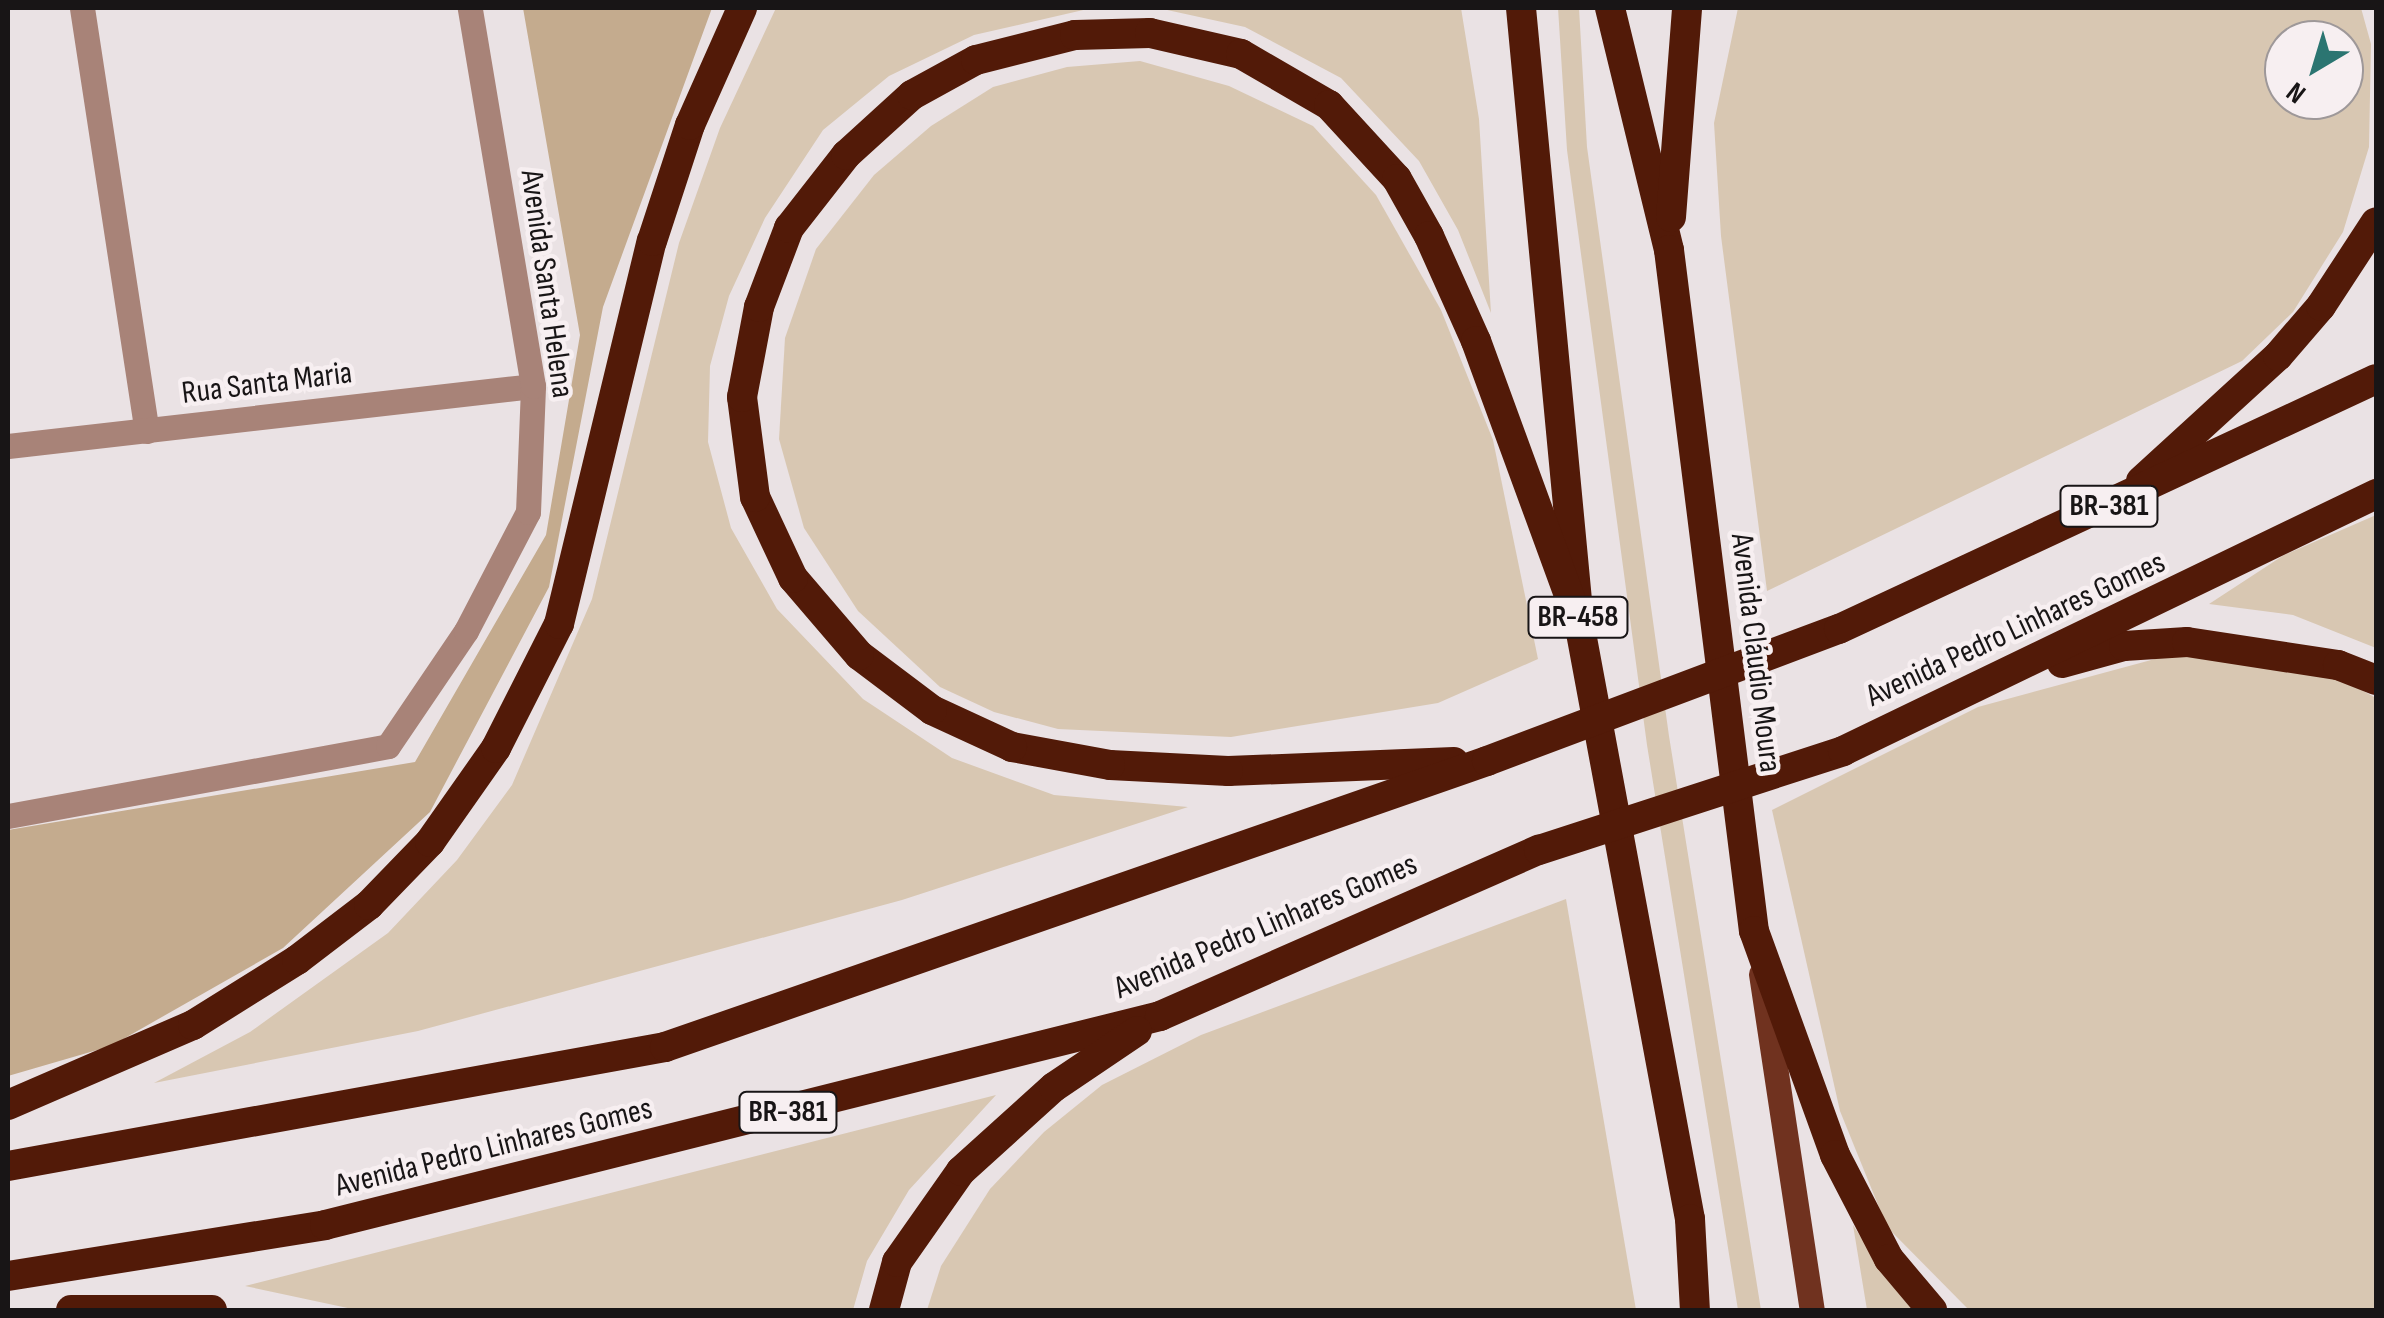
<!DOCTYPE html>
<meta charset="utf-8">
<style>
body{margin:0}
#map{position:relative;width:2384px;height:1318px;overflow:hidden;background:#eae2e4;font-family:"Sofia Sans Condensed",sans-serif}
div>[style]{position:absolute}
.green>*{inset:0;background:#d8c7b2}
.forest>*{inset:0;background:#c4ab8e}
.street>*{height:25px;margin:-12.5px;padding:0 12.5px;transform-origin:12.5px;border-radius:12.5px;background:#a88378}
.primary>*{height:25px;margin:-12.5px;padding:0 12.5px;transform-origin:12.5px;border-radius:12.5px;background:#70321f}
.highway>*{height:30px;margin:-15px;padding:0 15px;transform-origin:15px;border-radius:15px;background:#521a08}
span{translate:-50% -50%;white-space:nowrap;text-align:center;line-height:1.15;-webkit-text-stroke:9px #f7eff1;paint-order:stroke}
.shield-label span{padding:2px 8px;background:#f7eff1;border:2px solid;border-radius:8px;-webkit-text-stroke-width:0}
.shield-label{font-size:30px;color:#181516;font-weight:700}
.street-label{font-size:32px;color:#181516}
.frame{position:absolute;inset:0;border:10px solid #181516;pointer-events:none}
.north{position:absolute;left:2264px;top:20px;width:100px;height:100px;box-sizing:border-box;background:#f7eff1;border:2px solid #9e9899;border-radius:50%;rotate:218deg;font-size:28px;font-weight:700;line-height:40px;text-align:center;color:#181516}
.north::after{content:'';display:block;margin:auto;width:35px;height:45px;background:#2b7571;clip-path:polygon(50% 0,100% 100%,50% 72%,0 100%)}
</style>
<div id="map">
<div class="green">
<i style="clip-path:polygon(776px 8px,1092px 8px,974px 35px,889px 76px,823px 130px,765px 218px,729px 296px,710px 366px,708px 442px,731px 528px,777px 609px,863px 699px,952px 758px,1054px 795px,1188px 807px,902px 900px,418px 1031px,154px 1083px,250px 1032px,388px 933px,457px 860px,512px 785px,592px 599px,679px 243px,720px 128px)"></i>
<i style="clip-path:polygon(1158px 8px,1461px 8px,1479px 119px,1491px 313px,1458px 230px,1419px 161px,1341px 78px,1245px 27px)"></i>
<i style="clip-path:polygon(1558px 8px,1579px 8px,1587px 147px,1669px 736px,1761px 1310px,1738px 1310px,1647px 745px,1567px 150px)"></i>
<i style="clip-path:polygon(evenodd,1738px 8px,2361px 8px,2371px 44px,2369px 147px,2343px 232px,2293px 312px,2242px 361px,1767px 591px,1721px 236px,1714px 123px,1738px 8px,2344px 40px,2344px 100px,2284px 100px,2284px 40px,2344px 40px)"></i>
<i style="clip-path:polygon(1140px 61px,1229px 86px,1313px 126px,1376px 195px,1441px 310px,1493px 440px,1538px 659px,1438px 703px,1231px 737px,1058px 729px,994px 712px,940px 687px,858px 611px,804px 528px,779px 439px,785px 338px,816px 249px,874px 175px,931px 126px,993px 87px,1067px 67px)"></i>
<i style="clip-path:polygon(2376px 515px,2376px 648px,2293px 615px,2209px 604px,2284px 555px)"></i>
<i style="clip-path:polygon(2166px 656px,2271px 658px,2338px 677px,2376px 698px,2376px 1310px,1969px 1310px,1887px 1227px,1840px 1111px,1772px 810px,1978px 707px)"></i>
<i style="clip-path:polygon(1566px 899px,1636px 1310px,927px 1310px,941px 1266px,990px 1189px,1044px 1132px,1102px 1085px,1201px 1035px)"></i>
<i style="clip-path:polygon(996px 1095px,909px 1190px,867px 1261px,853px 1310px,357px 1310px,245px 1286px)"></i>
<i style="clip-path:polygon(1853px 1225px,1881px 1269px,1912px 1310px,1867px 1310px)"></i>
</div>
<div class="forest">
<i style="clip-path:polygon(523px 8px,712px 8px,603px 307px,549px 587px,430px 812px,283px 948px,111px 1046px,8px 1076px,8px 830px,415px 762px,546px 535px,580px 335px)"></i>
</div>
<div class="street">
<i style="left:82px;top:8px;width:428px;rotate:81.3deg"></i>
<i style="left:8px;top:446px;width:528px;rotate:-6.52deg"></i>
<i style="left:8px;top:816px;width:386px;rotate:-10.4deg"></i>
<i style="left:388px;top:746px;width:139px;rotate:-55.9deg"></i>
<i style="left:466px;top:631px;width:134px;rotate:-62.5deg"></i>
<i style="left:528px;top:512px;width:126px;rotate:-87.7deg"></i>
<i style="left:533px;top:386px;width:383px;rotate:-99.5deg"></i>
</div>
<div class="primary">
<i style="left:1761px;top:974px;width:340px;rotate:81.4deg"></i>
</div>
<div class="highway">
<i style="left:1521px;top:8px;width:617px;rotate:84.6deg"></i>
<i style="left:1579px;top:622px;width:607px;rotate:79.47deg"></i>
<i style="left:1690px;top:1219px;width:91px;rotate:86.9deg"></i>
<i style="left:1610px;top:8px;width:249px;rotate:76.3deg"></i>
<i style="left:1669px;top:250px;width:686px;rotate:82.89deg"></i>
<i style="left:1754px;top:931px;width:238px;rotate:70.1deg"></i>
<i style="left:1835px;top:1155px;width:117px;rotate:62.6deg"></i>
<i style="left:1889px;top:1259px;width:67px;rotate:49.9deg"></i>
<i style="left:1671px;top:217px;width:210px;rotate:-85.6deg"></i>
<i style="left:2141px;top:481px;width:185px;rotate:-42.4deg"></i>
<i style="left:2278px;top:356px;width:66px;rotate:-49.3deg"></i>
<i style="left:2321px;top:306px;width:100px;rotate:-56.8deg"></i>
<i style="left:2062px;top:663px;width:64px;rotate:-15.3deg"></i>
<i style="left:2124px;top:646px;width:63px;rotate:-3.6deg"></i>
<i style="left:2187px;top:642px;width:153px;rotate:8.7deg"></i>
<i style="left:2338px;top:665px;width:41px;rotate:21.5deg"></i>
<i style="left:1454px;top:762px;width:226px;rotate:177.7deg"></i>
<i style="left:1228px;top:771px;width:118px;rotate:-177.1deg"></i>
<i style="left:1110px;top:765px;width:100px;rotate:-169.6deg"></i>
<i style="left:1012px;top:747px;width:88px;rotate:-155.2deg"></i>
<i style="left:932px;top:710px;width:91px;rotate:-143deg"></i>
<i style="left:859px;top:655px;width:101px;rotate:-130.6deg"></i>
<i style="left:793px;top:578px;width:89px;rotate:-115.1deg"></i>
<i style="left:755px;top:497px;width:101px;rotate:-97.4deg"></i>
<i style="left:742px;top:397px;width:92px;rotate:-79.3deg"></i>
<i style="left:759px;top:307px;width:85px;rotate:-69.2deg"></i>
<i style="left:789px;top:228px;width:93px;rotate:-52deg"></i>
<i style="left:846px;top:155px;width:89px;rotate:-42.3deg"></i>
<i style="left:912px;top:95px;width:73px;rotate:-28.7deg"></i>
<i style="left:976px;top:60px;width:102px;rotate:-14.2deg"></i>
<i style="left:1075px;top:35px;width:75px;rotate:-1.5deg"></i>
<i style="left:1150px;top:33px;width:93px;rotate:13deg"></i>
<i style="left:1241px;top:54px;width:102px;rotate:30.1deg"></i>
<i style="left:1329px;top:105px;width:100px;rotate:47.4deg"></i>
<i style="left:1397px;top:179px;width:65px;rotate:60.7deg"></i>
<i style="left:1429px;top:236px;width:115px;rotate:65.9deg"></i>
<i style="left:1476px;top:341px;width:299px;rotate:69.9deg"></i>
<i style="left:8px;top:1105px;width:202px;rotate:-23.4deg"></i>
<i style="left:193px;top:1025px;width:123px;rotate:-32deg"></i>
<i style="left:297px;top:960px;width:91px;rotate:-37.4deg"></i>
<i style="left:369px;top:905px;width:88px;rotate:-45.9deg"></i>
<i style="left:430px;top:842px;width:115px;rotate:-54.9deg"></i>
<i style="left:496px;top:748px;width:139px;rotate:-63.1deg"></i>
<i style="left:559px;top:624px;width:394px;rotate:-76.4deg"></i>
<i style="left:652px;top:241px;width:122px;rotate:-71.9deg"></i>
<i style="left:690px;top:125px;width:128px;rotate:-66deg"></i>
<i style="left:8px;top:1166px;width:668px;rotate:-10.27deg"></i>
<i style="left:665px;top:1047px;width:870px;rotate:-19.18deg"></i>
<i style="left:1487px;top:761px;width:376px;rotate:-20.6deg"></i>
<i style="left:1839px;top:629px;width:592px;rotate:-24.96deg"></i>
<i style="left:8px;top:1276px;width:321px;rotate:-9.1deg"></i>
<i style="left:325px;top:1225px;width:861px;rotate:-14.05deg"></i>
<i style="left:1160px;top:1016px;width:414px;rotate:-23.7deg"></i>
<i style="left:1539px;top:850px;width:320px;rotate:-18deg"></i>
<i style="left:1843px;top:751px;width:592px;rotate:-25.74deg"></i>
<i style="left:71px;top:1310px;width:141px"></i>
<i style="left:884px;top:1310px;width:50px;rotate:-74.8deg"></i>
<i style="left:897px;top:1262px;width:111px;rotate:-54.9deg"></i>
<i style="left:961px;top:1171px;width:125px;rotate:-42.1deg"></i>
<i style="left:1054px;top:1087px;width:100px;rotate:-34deg"></i>
</div>
<div class="shield-label">
<span style="left:2109px;top:506px">BR-381</span>
<span style="left:1578px;top:617px">BR-458</span>
<span style="left:788px;top:1112px">BR-381</span>
</div>
<div class="street-label">
<span style="left:546px;top:284px;rotate:82deg">Avenida Santa Helena</span>
<span style="left:267px;top:384px;rotate:-7deg">Rua Santa Maria</span>
<span style="left:2016px;top:630px;rotate:-25deg">Avenida Pedro Linhares Gomes</span>
<span style="left:1755px;top:653px;rotate:83deg">Avenida Cláudio Moura</span>
<span style="left:1266px;top:927px;rotate:-23deg">Avenida Pedro Linhares Gomes</span>
<span style="left:494px;top:1148px;rotate:-14deg">Avenida Pedro Linhares Gomes</span>
</div>
<div class="frame"></div>
<div class="north">N</div>
</div>
